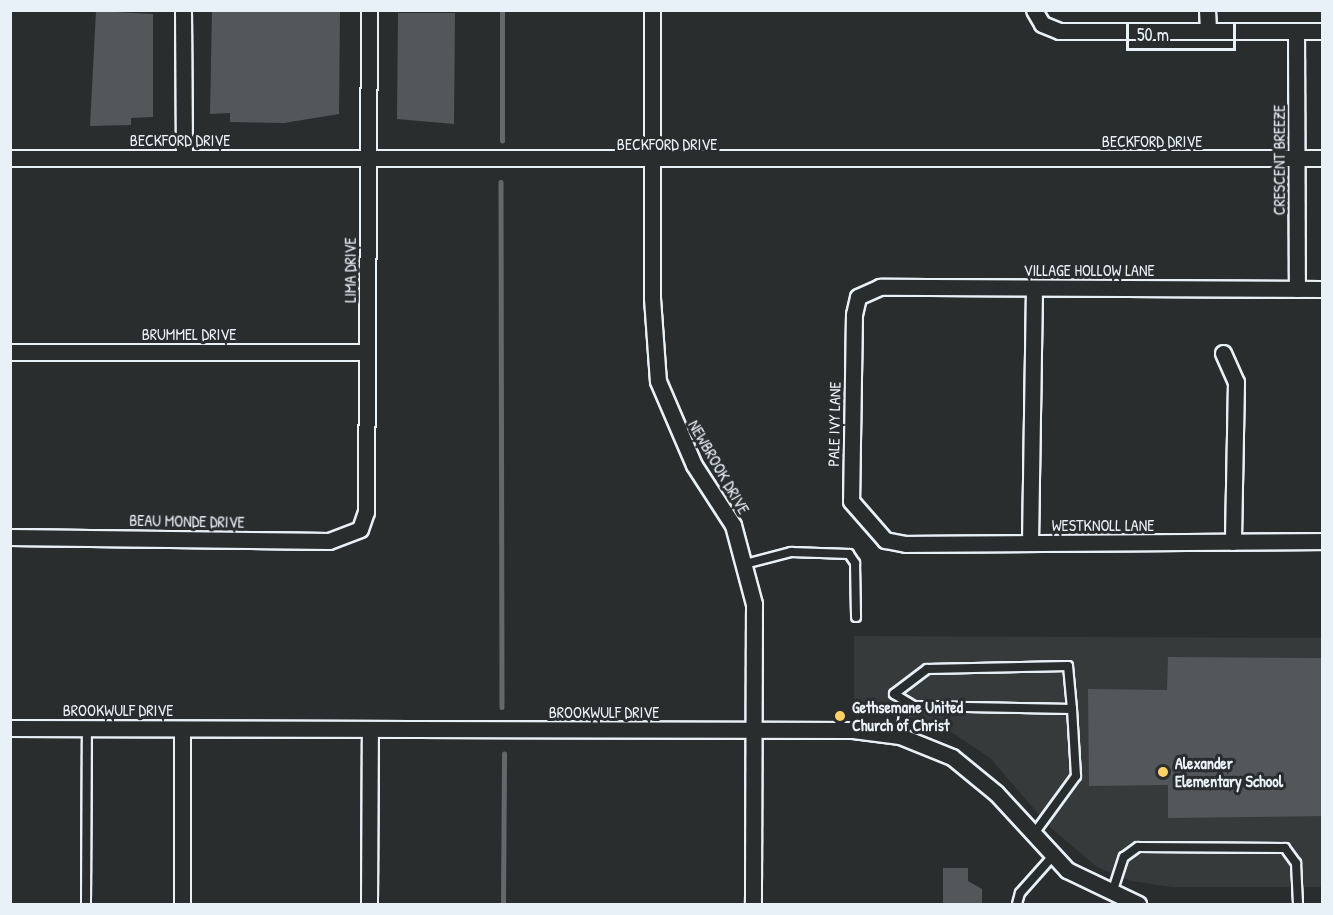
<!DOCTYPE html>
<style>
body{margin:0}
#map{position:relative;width:1333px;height:915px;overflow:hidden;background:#2a2d2e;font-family:"Patrick Hand",sans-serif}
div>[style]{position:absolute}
.built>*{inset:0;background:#363a3b}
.stream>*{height:4.5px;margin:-2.25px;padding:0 2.25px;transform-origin:2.25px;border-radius:2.25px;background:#63686b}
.building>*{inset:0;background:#535759}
.roads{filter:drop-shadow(2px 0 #e8f1f8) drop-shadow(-2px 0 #e8f1f8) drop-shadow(0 2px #e8f1f8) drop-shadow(0 -2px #e8f1f8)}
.lane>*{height:8px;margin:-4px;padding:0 4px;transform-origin:4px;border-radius:4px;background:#2a2d2e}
.street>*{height:15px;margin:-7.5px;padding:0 7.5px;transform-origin:7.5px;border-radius:7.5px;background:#2a2d2e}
.dots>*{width:16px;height:16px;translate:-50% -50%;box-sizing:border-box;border:3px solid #2a2d2e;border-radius:50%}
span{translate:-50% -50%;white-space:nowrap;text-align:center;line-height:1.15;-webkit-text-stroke:6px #2a2d2e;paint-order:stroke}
.street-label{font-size:16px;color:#e8f1f8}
.poi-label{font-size:16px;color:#e8f1f8;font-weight:700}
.left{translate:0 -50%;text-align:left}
.frame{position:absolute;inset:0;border:12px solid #e8f1f8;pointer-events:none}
.scale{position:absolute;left:1126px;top:24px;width:110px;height:27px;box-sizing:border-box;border:3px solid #e8f1f8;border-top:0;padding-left:8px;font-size:18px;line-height:21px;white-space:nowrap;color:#e8f1f8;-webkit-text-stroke:4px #2a2d2e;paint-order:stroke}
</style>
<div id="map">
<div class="built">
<i style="clip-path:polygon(854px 636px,1322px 638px,1322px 887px,1172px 887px,1131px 881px,1097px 867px,1050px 827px,990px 758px,953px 733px,911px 717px,854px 710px)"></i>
</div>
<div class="stream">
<i style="left:502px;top:141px;width:131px;rotate:-90deg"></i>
<i style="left:501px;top:182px;width:525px;rotate:89.89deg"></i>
<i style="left:503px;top:904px;width:150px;rotate:-89.6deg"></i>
</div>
<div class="building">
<i style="clip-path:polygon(212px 10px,340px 10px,339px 114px,284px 123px,230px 122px,230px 113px,210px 114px)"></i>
<i style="clip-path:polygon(96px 11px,153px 14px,153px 117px,131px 118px,131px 125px,90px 126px)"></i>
<i style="clip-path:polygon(398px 13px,455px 13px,454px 124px,397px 119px)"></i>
<i style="clip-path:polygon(1168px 657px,1323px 658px,1323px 816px,1168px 818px,1168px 785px,1089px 786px,1088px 689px,1167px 690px)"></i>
<i style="clip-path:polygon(943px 868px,968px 868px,968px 881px,982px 889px,982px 904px,943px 904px)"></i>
</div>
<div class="roads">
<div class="lane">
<i style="left:745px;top:564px;width:48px;rotate:-14.6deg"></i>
<i style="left:791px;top:552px;width:58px;rotate:2deg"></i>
<i style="left:849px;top:554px;width:11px;rotate:56deg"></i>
<i style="left:855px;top:563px;width:54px;rotate:88.9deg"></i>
<i style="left:900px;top:736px;width:32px;rotate:-79deg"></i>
<i style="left:1033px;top:835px;width:73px;rotate:-53.9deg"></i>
<i style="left:1076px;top:776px;width:67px;rotate:-93.4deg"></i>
<i style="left:1072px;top:709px;width:43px;rotate:-95.3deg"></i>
<i style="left:1068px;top:666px;width:141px;rotate:178.8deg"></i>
<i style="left:927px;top:669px;width:41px;rotate:142.9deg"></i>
<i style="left:894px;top:694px;width:23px;rotate:31deg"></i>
<i style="left:914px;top:706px;width:158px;rotate:1.1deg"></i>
<i style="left:1112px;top:893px;width:38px;rotate:-72deg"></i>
<i style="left:1124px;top:857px;width:17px;rotate:-36deg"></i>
<i style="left:1138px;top:847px;width:147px;rotate:0.4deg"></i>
<i style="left:1285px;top:848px;width:19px;rotate:54deg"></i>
<i style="left:1296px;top:863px;width:41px;rotate:87.2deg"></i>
<i style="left:86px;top:904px;width:176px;rotate:-89.7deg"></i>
<i style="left:1017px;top:904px;width:11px;rotate:-75deg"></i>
<i style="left:1020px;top:893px;width:50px;rotate:-48.3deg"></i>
</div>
<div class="street">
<i style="left:183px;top:10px;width:148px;rotate:89.6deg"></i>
<i style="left:652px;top:10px;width:288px;rotate:90deg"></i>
<i style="left:652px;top:298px;width:83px;rotate:85.9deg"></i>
<i style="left:658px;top:381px;width:91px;rotate:66.8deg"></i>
<i style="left:694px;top:465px;width:72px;rotate:57deg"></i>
<i style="left:733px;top:525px;width:82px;rotate:75.1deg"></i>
<i style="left:754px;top:604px;width:300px;rotate:90.2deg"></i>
<i style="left:1034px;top:10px;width:16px;rotate:60deg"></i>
<i style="left:1042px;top:24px;width:18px;rotate:22deg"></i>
<i style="left:1059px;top:31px;width:263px"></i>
<i style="left:1207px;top:10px;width:21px;rotate:87deg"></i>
<i style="left:1296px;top:31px;width:258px;rotate:89.8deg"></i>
<i style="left:10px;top:158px;width:1312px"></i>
<i style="left:1322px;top:289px;width:442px;rotate:-179.7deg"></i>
<i style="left:880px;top:287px;width:24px;rotate:156deg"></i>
<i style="left:858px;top:297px;width:17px;rotate:103deg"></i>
<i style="left:854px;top:314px;width:187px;rotate:90.9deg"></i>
<i style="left:851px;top:501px;width:52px;rotate:48.9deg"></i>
<i style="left:885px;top:540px;width:21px;rotate:11deg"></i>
<i style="left:906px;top:544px;width:416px;rotate:-0.4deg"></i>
<i style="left:10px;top:352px;width:357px"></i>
<i style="left:1223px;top:353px;width:32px;rotate:66deg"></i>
<i style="left:1236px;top:382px;width:160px;rotate:91.1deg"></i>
<i style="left:10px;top:537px;width:319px;rotate:0.7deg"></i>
<i style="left:329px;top:541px;width:33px;rotate:-21deg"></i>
<i style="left:360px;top:529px;width:18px;rotate:-71deg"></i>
<i style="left:366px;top:512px;width:502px;rotate:-89.66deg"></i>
<i style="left:1030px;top:543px;width:255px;rotate:-89.1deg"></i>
<i style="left:10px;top:728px;width:843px;rotate:0.14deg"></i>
<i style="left:853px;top:730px;width:47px;rotate:7.3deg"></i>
<i style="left:900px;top:736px;width:56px;rotate:22deg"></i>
<i style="left:952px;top:757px;width:57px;rotate:39.3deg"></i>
<i style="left:996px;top:793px;width:105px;rotate:47.3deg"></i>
<i style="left:1067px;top:870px;width:79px;rotate:25.6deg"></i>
<i style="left:182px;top:729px;width:175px;rotate:90deg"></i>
<i style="left:369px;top:904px;width:174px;rotate:-89.7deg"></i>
</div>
</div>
<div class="dots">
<i style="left:840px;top:716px;background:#ffd166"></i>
<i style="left:1163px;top:772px;background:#ffd166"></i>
</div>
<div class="street-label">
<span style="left:180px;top:140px">BECKFORD DRIVE</span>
<span style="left:1152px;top:141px">BECKFORD DRIVE</span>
<span style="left:667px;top:144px">BECKFORD DRIVE</span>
<span style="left:1279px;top:160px;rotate:-90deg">CRESCENT BREEZE</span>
<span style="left:350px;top:270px;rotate:-90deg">LIMA DRIVE</span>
<span style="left:1089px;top:270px">VILLAGE HOLLOW LANE</span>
<span style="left:189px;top:334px">BRUMMEL DRIVE</span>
<span style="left:834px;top:424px;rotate:-89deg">PALE IVY LANE</span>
<span style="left:719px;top:467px;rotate:60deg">NEWBROOK DRIVE</span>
<span style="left:187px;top:521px;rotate:1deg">BEAU MONDE DRIVE</span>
<span style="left:1103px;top:525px">WESTKNOLL LANE</span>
<span style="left:118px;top:710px">BROOKWULF DRIVE</span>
<span style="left:604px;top:712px">BROOKWULF DRIVE</span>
</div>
<div class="poi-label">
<span class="left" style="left:852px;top:716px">Gethsemane United<br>Church of Christ</span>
<span class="left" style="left:1175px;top:772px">Alexander<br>Elementary School</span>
</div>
<div class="frame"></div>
<div class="scale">50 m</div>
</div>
